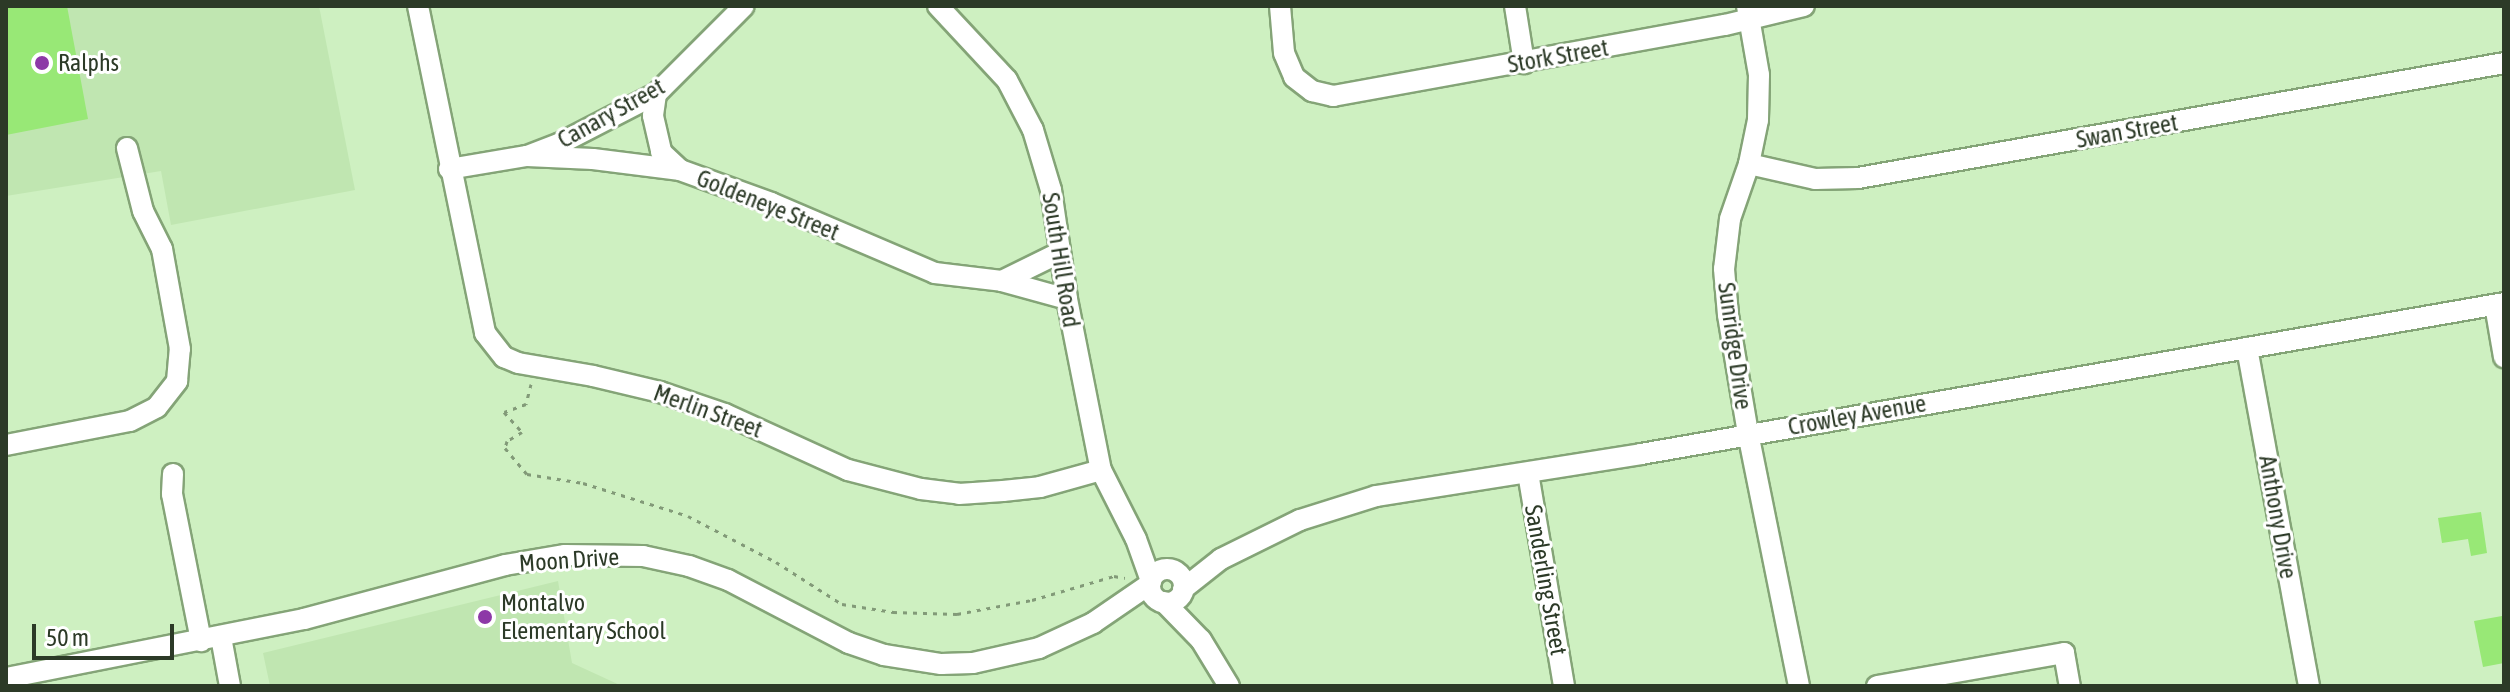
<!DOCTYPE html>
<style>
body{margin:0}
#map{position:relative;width:2510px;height:692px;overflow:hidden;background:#cef0c1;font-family:"Asap Condensed",sans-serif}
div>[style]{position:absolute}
.built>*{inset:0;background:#c0e6b1}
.building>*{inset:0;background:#98e876}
.path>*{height:3px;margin-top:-1.5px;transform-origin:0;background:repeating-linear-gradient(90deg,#829a78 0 4px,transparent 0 10px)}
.roads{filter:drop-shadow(2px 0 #84a477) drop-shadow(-2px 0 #84a477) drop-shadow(0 2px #84a477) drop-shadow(0 -2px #84a477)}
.minor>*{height:20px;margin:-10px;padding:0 10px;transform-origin:10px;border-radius:10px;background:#fff}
.minor>.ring{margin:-10px;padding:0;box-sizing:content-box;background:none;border:20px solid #fff;border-radius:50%}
.dots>*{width:22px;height:22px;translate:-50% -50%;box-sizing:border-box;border:4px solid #fff;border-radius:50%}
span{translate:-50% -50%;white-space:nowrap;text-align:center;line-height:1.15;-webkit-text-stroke:6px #fff;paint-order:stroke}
.street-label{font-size:24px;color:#2c3a27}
.poi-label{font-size:24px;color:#2c3a27}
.left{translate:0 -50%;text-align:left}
.frame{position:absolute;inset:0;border:8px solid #2c3a27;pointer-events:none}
.scale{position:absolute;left:32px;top:624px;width:142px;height:36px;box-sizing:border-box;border:4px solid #2c3a27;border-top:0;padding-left:10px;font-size:24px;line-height:28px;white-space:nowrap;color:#2c3a27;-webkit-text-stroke:6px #fff;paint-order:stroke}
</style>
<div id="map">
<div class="built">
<i style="clip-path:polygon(6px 6px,319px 6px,355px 190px,171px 225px,161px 171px,6px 196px)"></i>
<i style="clip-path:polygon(558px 581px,572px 663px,622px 686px,270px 686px,263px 653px)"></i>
</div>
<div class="building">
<i style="clip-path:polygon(6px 6px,67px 6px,88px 119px,6px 135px)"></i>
<i style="clip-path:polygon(2481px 512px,2487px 553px,2471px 556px,2468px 539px,2442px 543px,2438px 518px)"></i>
<i style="clip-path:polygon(2502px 616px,2504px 663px,2483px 667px,2474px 621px)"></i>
</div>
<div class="path">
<i style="left:531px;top:384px;width:21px;rotate:104deg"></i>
<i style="left:526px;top:404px;width:23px;rotate:160deg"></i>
<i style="left:504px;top:412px;width:27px;rotate:48deg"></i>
<i style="left:522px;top:432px;width:17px;rotate:149deg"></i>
<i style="left:507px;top:441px;width:7px;rotate:106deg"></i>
<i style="left:505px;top:448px;width:34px;rotate:50deg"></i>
<i style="left:527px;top:474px;width:57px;rotate:9.1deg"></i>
<i style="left:583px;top:483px;width:110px;rotate:17.4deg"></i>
<i style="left:688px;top:516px;width:99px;rotate:27.6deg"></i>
<i style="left:776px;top:562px;width:78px;rotate:32.5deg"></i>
<i style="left:842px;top:604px;width:52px;rotate:8.9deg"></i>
<i style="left:893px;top:612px;width:64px;rotate:1.8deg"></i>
<i style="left:957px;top:614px;width:76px;rotate:-10.6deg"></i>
<i style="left:1032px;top:600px;width:85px;rotate:-16.3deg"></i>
<i style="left:1114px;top:576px;width:11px;rotate:10deg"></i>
</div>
<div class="roads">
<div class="minor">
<i style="left:418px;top:6px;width:334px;rotate:78.4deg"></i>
<i style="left:485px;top:333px;width:31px;rotate:52deg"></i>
<i style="left:504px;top:357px;width:15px;rotate:23deg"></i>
<i style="left:518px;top:363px;width:76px;rotate:9.8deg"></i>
<i style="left:593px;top:376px;width:69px;rotate:13.4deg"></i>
<i style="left:660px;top:392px;width:69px;rotate:18.7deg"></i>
<i style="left:725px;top:414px;width:135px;rotate:24.5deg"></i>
<i style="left:848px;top:470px;width:75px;rotate:14.6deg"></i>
<i style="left:921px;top:489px;width:38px;rotate:7deg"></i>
<i style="left:959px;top:494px;width:44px;rotate:-3.9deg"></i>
<i style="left:1003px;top:491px;width:37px;rotate:-6deg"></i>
<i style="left:1040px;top:487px;width:63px;rotate:-15.6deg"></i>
<i style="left:938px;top:6px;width:101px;rotate:47deg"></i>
<i style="left:1007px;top:80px;width:56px;rotate:62.5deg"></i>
<i style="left:1033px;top:130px;width:63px;rotate:73.3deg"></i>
<i style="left:1051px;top:190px;width:110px;rotate:81.6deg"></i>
<i style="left:1067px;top:299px;width:174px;rotate:78.8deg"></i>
<i style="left:1101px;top:470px;width:77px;rotate:63.1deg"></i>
<i style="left:1136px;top:539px;width:45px;rotate:70.3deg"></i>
<i style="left:1280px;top:6px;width:47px;rotate:85.1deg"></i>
<i style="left:1284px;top:53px;width:26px;rotate:67deg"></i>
<i style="left:1294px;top:77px;width:23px;rotate:38deg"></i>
<i style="left:1312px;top:91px;width:22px;rotate:13deg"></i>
<i style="left:1333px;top:96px;width:398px;rotate:-10.3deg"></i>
<i style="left:1725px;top:25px;width:81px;rotate:-13.5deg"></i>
<i style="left:1515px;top:6px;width:58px;rotate:81deg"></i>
<i style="left:1747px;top:6px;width:70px;rotate:80.1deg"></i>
<i style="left:1759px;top:75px;width:45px;rotate:91.3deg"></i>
<i style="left:1758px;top:120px;width:45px;rotate:101.6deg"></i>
<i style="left:1749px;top:164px;width:58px;rotate:109.1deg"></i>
<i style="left:1730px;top:219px;width:50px;rotate:96.8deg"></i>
<i style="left:1724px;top:269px;width:46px;rotate:85deg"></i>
<i style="left:1728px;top:315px;width:120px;rotate:80.4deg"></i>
<i style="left:1748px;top:433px;width:258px;rotate:78.6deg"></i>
<i style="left:656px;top:94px;width:22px;rotate:98deg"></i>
<i style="left:653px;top:116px;width:37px;rotate:77deg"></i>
<i style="left:661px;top:152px;width:26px;rotate:43deg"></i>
<i style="left:527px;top:156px;width:66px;rotate:2.6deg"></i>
<i style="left:593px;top:159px;width:88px;rotate:7.2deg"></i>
<i style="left:680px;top:170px;width:97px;rotate:19.9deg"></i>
<i style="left:771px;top:203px;width:178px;rotate:23.1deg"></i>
<i style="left:935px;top:273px;width:67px;rotate:6.8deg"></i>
<i style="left:1002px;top:281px;width:67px;rotate:15.5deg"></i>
<i style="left:1749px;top:164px;width:68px;rotate:12.8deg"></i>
<i style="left:1815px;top:179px;width:43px;rotate:-1.3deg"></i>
<i style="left:1858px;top:178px;width:656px;rotate:-10.09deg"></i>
<i style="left:449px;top:169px;width:79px;rotate:-9.5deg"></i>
<i style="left:527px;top:156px;width:34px;rotate:-21deg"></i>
<i style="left:559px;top:144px;width:109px;rotate:-27.3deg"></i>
<i style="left:656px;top:94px;width:124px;rotate:-45deg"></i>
<i style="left:1002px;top:281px;width:64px;rotate:-26.2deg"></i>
<i style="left:2495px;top:305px;width:53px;rotate:80.2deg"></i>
<i style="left:2247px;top:348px;width:344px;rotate:79.6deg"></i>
<i style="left:6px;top:445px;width:126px;rotate:-11deg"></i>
<i style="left:130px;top:421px;width:30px;rotate:-27deg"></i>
<i style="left:157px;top:407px;width:33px;rotate:-52deg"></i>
<i style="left:177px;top:381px;width:32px;rotate:-85deg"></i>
<i style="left:180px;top:349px;width:102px;rotate:-100.2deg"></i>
<i style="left:162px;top:249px;width:42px;rotate:-116.6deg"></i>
<i style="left:143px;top:211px;width:65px;rotate:-104.3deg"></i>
<i style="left:1528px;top:473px;width:216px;rotate:80.4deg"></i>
<i style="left:173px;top:474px;width:20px;rotate:93deg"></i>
<i style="left:172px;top:494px;width:150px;rotate:78.8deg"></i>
<i class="ring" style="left:1150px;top:569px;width:14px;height:14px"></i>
<i style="left:1183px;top:589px;width:48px;rotate:-38.3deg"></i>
<i style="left:1221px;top:559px;width:88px;rotate:-26.3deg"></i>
<i style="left:1300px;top:520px;width:80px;rotate:-17.5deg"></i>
<i style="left:1376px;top:496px;width:268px;rotate:-9deg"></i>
<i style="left:1641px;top:454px;width:876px;rotate:-9.92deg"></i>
<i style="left:1164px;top:602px;width:53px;rotate:45.8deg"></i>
<i style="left:1201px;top:640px;width:54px;rotate:58.7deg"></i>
<i style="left:221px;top:637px;width:50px;rotate:79.6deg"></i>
<i style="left:6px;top:678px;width:304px;rotate:-11.2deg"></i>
<i style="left:304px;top:619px;width:208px;rotate:-15deg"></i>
<i style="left:505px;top:565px;width:61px;rotate:-9.5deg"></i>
<i style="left:565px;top:555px;width:78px;rotate:0.7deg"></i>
<i style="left:643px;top:556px;width:47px;rotate:12.3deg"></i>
<i style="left:689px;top:566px;width:41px;rotate:19.7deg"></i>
<i style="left:728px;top:580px;width:136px;rotate:27.5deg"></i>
<i style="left:849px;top:643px;width:37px;rotate:19deg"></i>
<i style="left:884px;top:655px;width:58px;rotate:9deg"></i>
<i style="left:941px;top:664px;width:32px;rotate:-2deg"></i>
<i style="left:973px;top:663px;width:68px;rotate:-12.8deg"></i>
<i style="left:1039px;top:648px;width:60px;rotate:-24.8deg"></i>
<i style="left:1093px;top:623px;width:69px;rotate:-34.4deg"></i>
<i style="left:1877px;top:686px;width:190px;rotate:-10deg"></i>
<i style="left:2064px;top:653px;width:34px;rotate:80deg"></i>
</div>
</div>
<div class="dots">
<i style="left:42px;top:63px;background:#8d39a7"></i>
<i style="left:485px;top:617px;background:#8d39a7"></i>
</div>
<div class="street-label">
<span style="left:1558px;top:56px;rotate:-10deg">Stork Street</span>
<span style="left:611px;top:113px;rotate:-29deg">Canary Street</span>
<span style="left:2127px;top:131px;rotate:-10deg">Swan Street</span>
<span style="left:768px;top:205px;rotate:22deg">Goldeneye Street</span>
<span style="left:1061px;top:260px;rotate:81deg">South Hill Road</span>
<span style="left:1735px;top:346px;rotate:82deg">Sunridge Drive</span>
<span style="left:708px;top:411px;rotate:20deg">Merlin Street</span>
<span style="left:1857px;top:415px;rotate:-10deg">Crowley Avenue</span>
<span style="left:2278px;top:517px;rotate:80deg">Anthony Drive</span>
<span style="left:569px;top:560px;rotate:-4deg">Moon Drive</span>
<span style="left:1546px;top:580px;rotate:80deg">Sanderling Street</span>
</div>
<div class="poi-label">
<span class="left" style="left:58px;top:63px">Ralphs</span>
<span class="left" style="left:501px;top:617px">Montalvo<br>Elementary School</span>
</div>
<div class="frame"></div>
<div class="scale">50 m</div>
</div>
